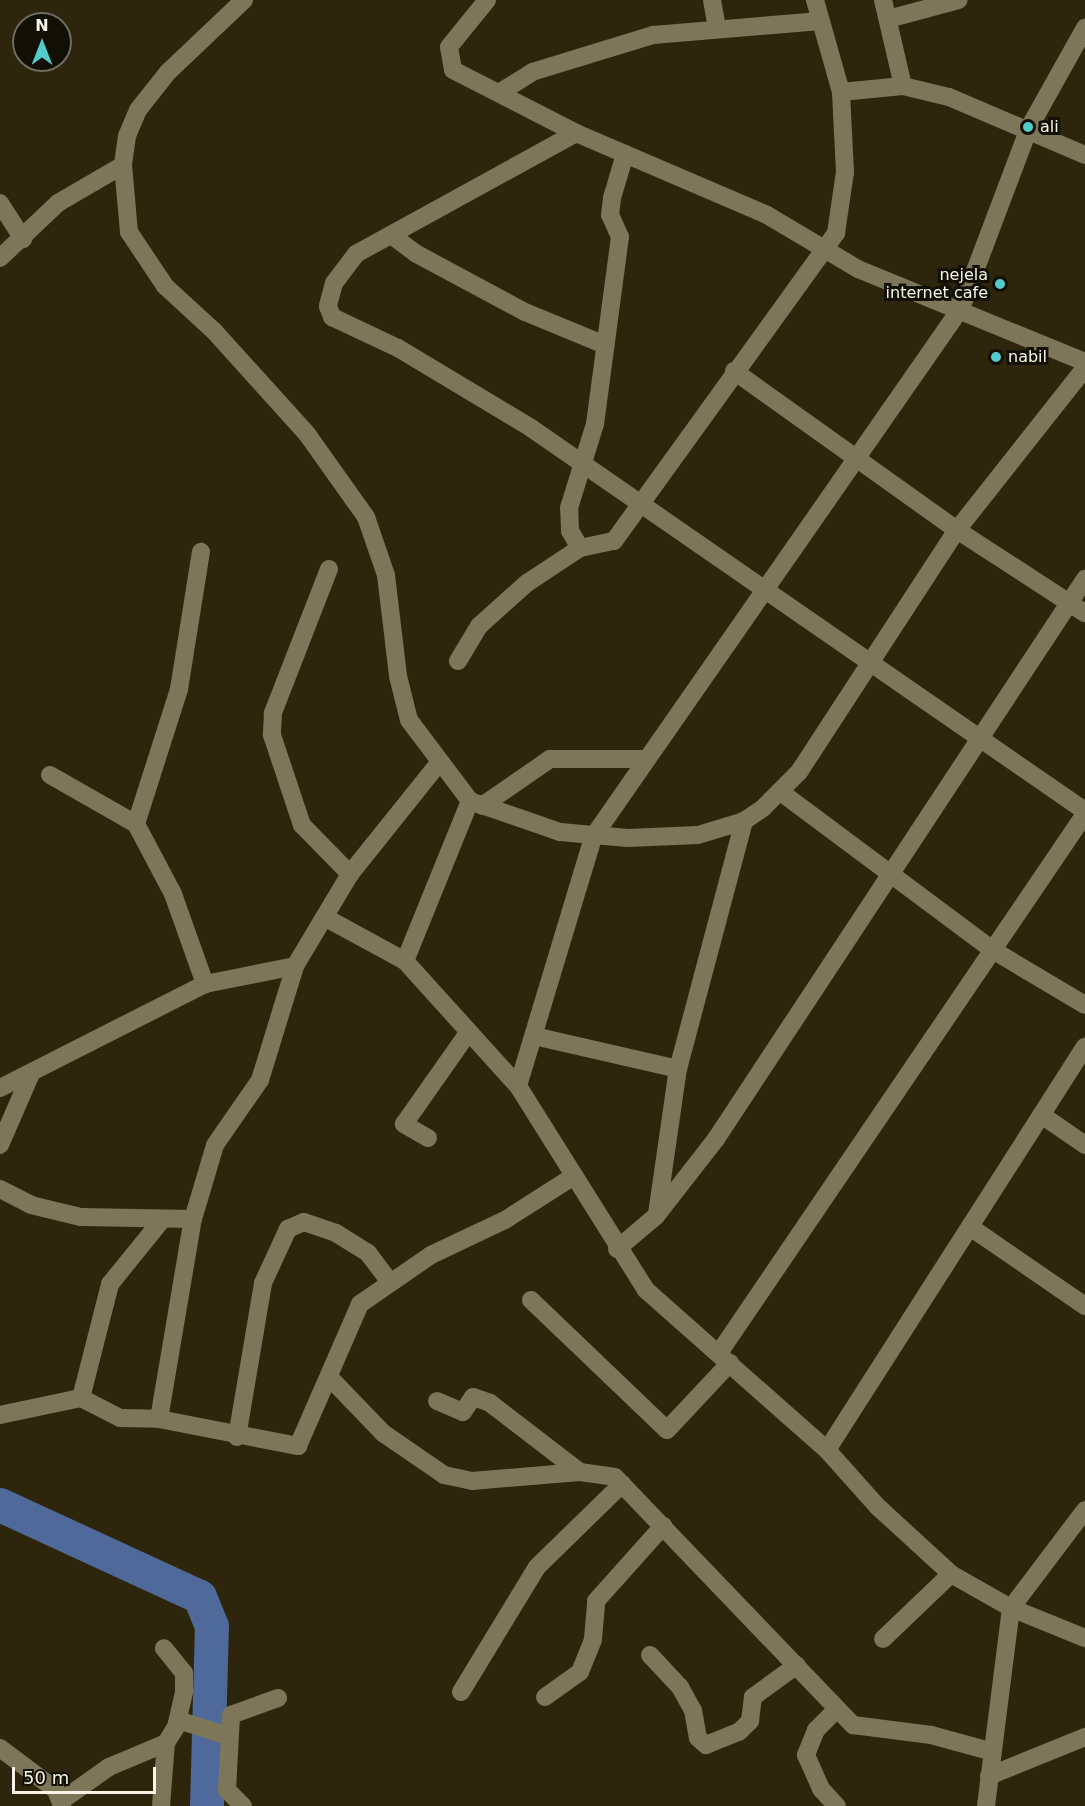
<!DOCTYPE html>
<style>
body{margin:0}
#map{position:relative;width:1085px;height:1806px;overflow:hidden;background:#2d260c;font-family:"DejaVu Sans",sans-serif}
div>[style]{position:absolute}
.river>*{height:34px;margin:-17px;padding:0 17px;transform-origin:17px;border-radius:17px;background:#4f6a9a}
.street>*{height:18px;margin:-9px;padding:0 9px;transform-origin:9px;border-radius:9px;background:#7d7659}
.secondary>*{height:18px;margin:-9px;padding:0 9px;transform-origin:9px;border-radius:9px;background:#7d7659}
.dots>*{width:16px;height:16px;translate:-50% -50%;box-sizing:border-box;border:3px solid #120f05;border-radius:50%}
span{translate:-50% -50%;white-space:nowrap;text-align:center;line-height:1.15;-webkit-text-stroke:6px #120f05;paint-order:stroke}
.poi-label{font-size:16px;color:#f9f5e5}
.left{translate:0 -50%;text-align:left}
.right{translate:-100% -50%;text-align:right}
.north{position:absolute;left:12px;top:12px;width:60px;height:60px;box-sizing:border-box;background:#120f05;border:2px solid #6e6b5f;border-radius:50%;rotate:0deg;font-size:16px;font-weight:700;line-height:24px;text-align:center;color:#f9f5e5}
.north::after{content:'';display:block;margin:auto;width:21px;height:27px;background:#52cdce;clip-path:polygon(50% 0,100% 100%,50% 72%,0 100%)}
.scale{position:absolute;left:12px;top:1767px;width:144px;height:27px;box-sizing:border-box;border:3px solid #f9f5e5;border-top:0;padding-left:8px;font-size:18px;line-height:21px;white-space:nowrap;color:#f9f5e5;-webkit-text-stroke:4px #120f05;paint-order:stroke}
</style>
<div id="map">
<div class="river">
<i style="left:0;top:1505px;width:220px;rotate:24.7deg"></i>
<i style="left:200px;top:1597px;width:31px;rotate:68deg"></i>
<i style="left:212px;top:1626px;width:180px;rotate:91.6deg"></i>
</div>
<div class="street">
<i style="left:487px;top:0;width:60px;rotate:129deg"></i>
<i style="left:449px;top:47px;width:23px;rotate:80deg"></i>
<i style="left:453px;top:70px;width:138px;rotate:27.1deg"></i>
<i style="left:576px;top:133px;width:208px;rotate:23.2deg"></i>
<i style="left:767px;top:215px;width:106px;rotate:30.7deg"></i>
<i style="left:858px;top:269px;width:245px;rotate:22.3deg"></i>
<i style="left:712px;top:0;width:27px;rotate:80deg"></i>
<i style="left:883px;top:0;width:88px;rotate:76.9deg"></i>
<i style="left:888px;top:19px;width:73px;rotate:-15deg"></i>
<i style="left:841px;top:92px;width:62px;rotate:-5.5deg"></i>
<i style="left:903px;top:86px;width:47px;rotate:13.4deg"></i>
<i style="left:949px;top:97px;width:148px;rotate:23.1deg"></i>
<i style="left:499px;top:93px;width:39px;rotate:-32deg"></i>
<i style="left:532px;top:72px;width:127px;rotate:-17deg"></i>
<i style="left:653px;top:35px;width:168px;rotate:-4.8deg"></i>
<i style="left:576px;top:133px;width:251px;rotate:151.2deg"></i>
<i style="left:356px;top:254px;width:36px;rotate:127deg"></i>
<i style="left:334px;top:283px;width:24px;rotate:105deg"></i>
<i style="left:328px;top:306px;width:12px;rotate:70deg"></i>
<i style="left:332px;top:317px;width:73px;rotate:25.2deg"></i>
<i style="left:398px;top:348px;width:155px;rotate:31deg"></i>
<i style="left:531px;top:428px;width:674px;rotate:34.66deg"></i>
<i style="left:0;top:203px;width:43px;rotate:57.4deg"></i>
<i style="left:394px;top:237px;width:26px;rotate:37deg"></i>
<i style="left:415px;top:253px;width:125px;rotate:28.2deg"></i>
<i style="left:525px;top:312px;width:87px;rotate:22.4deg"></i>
<i style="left:0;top:258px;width:80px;rotate:-43.5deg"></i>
<i style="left:58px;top:203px;width:75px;rotate:-30.3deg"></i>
<i style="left:734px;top:371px;width:274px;rotate:35.5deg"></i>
<i style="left:957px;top:530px;width:153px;rotate:33deg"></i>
<i style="left:580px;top:548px;width:20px;rotate:-120deg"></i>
<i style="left:570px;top:531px;width:23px;rotate:-92deg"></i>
<i style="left:569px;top:508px;width:88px;rotate:-72.8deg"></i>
<i style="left:595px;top:424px;width:189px;rotate:-82.4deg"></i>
<i style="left:620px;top:237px;width:24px;rotate:-114deg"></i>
<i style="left:610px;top:215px;width:17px;rotate:-83deg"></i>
<i style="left:612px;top:198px;width:46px;rotate:-73.5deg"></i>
<i style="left:329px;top:569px;width:155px;rotate:111.3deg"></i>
<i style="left:273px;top:713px;width:22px;rotate:93deg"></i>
<i style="left:272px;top:735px;width:95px;rotate:71.6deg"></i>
<i style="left:302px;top:825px;width:69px;rotate:45.6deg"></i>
<i style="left:458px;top:661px;width:41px;rotate:-59deg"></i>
<i style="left:479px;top:626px;width:64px;rotate:-41.9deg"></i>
<i style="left:527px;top:583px;width:64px;rotate:-33.4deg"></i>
<i style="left:580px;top:548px;width:35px;rotate:-12deg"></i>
<i style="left:614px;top:541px;width:380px;rotate:-54.2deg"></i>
<i style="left:836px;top:233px;width:62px;rotate:-81.6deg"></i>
<i style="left:845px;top:172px;width:80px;rotate:-92.9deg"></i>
<i style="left:841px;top:92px;width:96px;rotate:-105.8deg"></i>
<i style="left:50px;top:775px;width:99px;rotate:29.7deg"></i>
<i style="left:136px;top:824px;width:79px;rotate:62.1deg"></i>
<i style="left:173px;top:894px;width:96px;rotate:70.4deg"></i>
<i style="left:782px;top:793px;width:261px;rotate:36.7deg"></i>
<i style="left:991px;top:949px;width:109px;rotate:30.8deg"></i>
<i style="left:482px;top:806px;width:83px;rotate:-34.7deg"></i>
<i style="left:550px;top:759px;width:93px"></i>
<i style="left:136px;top:824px;width:142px;rotate:-72.3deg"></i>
<i style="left:179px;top:689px;width:139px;rotate:-80.9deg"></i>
<i style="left:328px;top:919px;width:88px;rotate:28.6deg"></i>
<i style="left:405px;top:961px;width:169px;rotate:47.9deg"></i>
<i style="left:518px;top:1086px;width:241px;rotate:57.9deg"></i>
<i style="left:646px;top:1290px;width:242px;rotate:41.5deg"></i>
<i style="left:827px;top:1450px;width:76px;rotate:48.2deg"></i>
<i style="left:878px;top:1507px;width:99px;rotate:42.5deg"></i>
<i style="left:951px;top:1574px;width:69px;rotate:29.5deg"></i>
<i style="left:1011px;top:1608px;width:80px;rotate:22.1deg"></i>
<i style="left:405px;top:961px;width:173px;rotate:-67.9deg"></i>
<i style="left:534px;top:1036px;width:148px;rotate:12.9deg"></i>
<i style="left:518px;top:1086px;width:260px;rotate:-73.2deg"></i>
<i style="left:593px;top:837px;width:644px;rotate:-55.18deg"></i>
<i style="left:961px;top:308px;width:192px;rotate:-69.3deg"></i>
<i style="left:1029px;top:128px;width:115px;rotate:-60.8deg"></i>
<i style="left:0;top:1088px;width:230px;rotate:-26.9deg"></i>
<i style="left:205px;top:984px;width:92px;rotate:-11.3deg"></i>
<i style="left:1043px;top:1116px;width:51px;rotate:34.6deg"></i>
<i style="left:428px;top:1138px;width:28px;rotate:-150deg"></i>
<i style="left:404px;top:1124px;width:111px;rotate:-54.9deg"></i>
<i style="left:0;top:1145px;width:75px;rotate:-66.5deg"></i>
<i style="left:0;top:1189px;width:35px;rotate:27deg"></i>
<i style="left:31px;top:1205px;width:51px;rotate:13.5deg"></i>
<i style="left:81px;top:1217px;width:112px;rotate:1deg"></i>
<i style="left:657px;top:1214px;width:147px;rotate:-81.8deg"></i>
<i style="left:678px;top:1069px;width:257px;rotate:-75.1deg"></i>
<i style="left:973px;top:1229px;width:136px;rotate:34.5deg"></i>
<i style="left:617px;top:1249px;width:51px;rotate:-40.2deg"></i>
<i style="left:656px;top:1216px;width:98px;rotate:-52.1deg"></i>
<i style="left:716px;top:1139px;width:671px;rotate:-56.62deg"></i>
<i style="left:531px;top:1300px;width:188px;rotate:43.7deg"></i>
<i style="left:667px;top:1430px;width:92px;rotate:-46.8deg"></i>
<i style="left:719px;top:1353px;width:652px;rotate:-55.82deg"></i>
<i style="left:332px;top:1380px;width:74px;rotate:46.1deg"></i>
<i style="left:383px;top:1433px;width:74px;rotate:34.5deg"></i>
<i style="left:444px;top:1475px;width:29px;rotate:12deg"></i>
<i style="left:472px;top:1481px;width:108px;rotate:-4.8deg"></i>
<i style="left:580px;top:1472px;width:35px;rotate:8deg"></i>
<i style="left:615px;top:1477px;width:344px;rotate:46.2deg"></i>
<i style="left:853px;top:1725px;width:79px;rotate:7.3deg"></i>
<i style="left:931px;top:1735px;width:61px;rotate:15.2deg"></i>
<i style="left:81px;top:1398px;width:118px;rotate:-75.7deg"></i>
<i style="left:110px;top:1284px;width:81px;rotate:-51deg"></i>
<i style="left:437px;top:1401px;width:28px;rotate:23deg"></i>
<i style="left:463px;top:1412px;width:18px;rotate:-56deg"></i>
<i style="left:473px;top:1397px;width:18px;rotate:19deg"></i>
<i style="left:490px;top:1403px;width:113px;rotate:37.5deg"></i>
<i style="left:0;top:1415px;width:83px;rotate:-11.9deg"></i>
<i style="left:81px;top:1398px;width:44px;rotate:27.1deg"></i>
<i style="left:120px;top:1418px;width:39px;rotate:1deg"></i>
<i style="left:159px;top:1419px;width:142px;rotate:11deg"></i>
<i style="left:298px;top:1446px;width:155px;rotate:-66.4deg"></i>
<i style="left:360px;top:1304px;width:86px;rotate:-34.6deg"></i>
<i style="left:431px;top:1255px;width:82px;rotate:-25.3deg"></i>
<i style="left:505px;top:1220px;width:82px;rotate:-32.5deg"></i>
<i style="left:159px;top:1419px;width:203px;rotate:-80.4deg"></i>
<i style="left:193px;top:1219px;width:77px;rotate:-73.4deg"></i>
<i style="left:215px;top:1145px;width:79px;rotate:-55.3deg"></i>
<i style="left:260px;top:1080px;width:119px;rotate:-72.9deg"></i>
<i style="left:295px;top:966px;width:107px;rotate:-59.1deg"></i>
<i style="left:350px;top:874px;width:141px;rotate:-51.3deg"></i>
<i style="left:237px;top:1437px;width:156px;rotate:-80.4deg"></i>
<i style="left:263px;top:1283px;width:60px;rotate:-65.2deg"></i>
<i style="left:288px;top:1229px;width:17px;rotate:-24deg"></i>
<i style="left:304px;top:1222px;width:34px;rotate:19deg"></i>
<i style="left:336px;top:1233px;width:38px;rotate:32deg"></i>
<i style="left:368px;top:1253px;width:35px;rotate:53deg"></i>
<i style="left:827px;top:1450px;width:479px;rotate:-57.4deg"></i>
<i style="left:883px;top:1639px;width:94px;rotate:-43.7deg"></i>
<i style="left:650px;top:1655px;width:44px;rotate:46.8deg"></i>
<i style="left:680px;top:1687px;width:26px;rotate:61deg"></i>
<i style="left:693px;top:1710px;width:28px;rotate:80deg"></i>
<i style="left:698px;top:1738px;width:11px;rotate:41deg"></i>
<i style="left:706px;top:1745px;width:35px;rotate:-22deg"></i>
<i style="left:739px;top:1732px;width:16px;rotate:-45deg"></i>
<i style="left:750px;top:1721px;width:24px;rotate:-83deg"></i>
<i style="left:753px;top:1697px;width:54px;rotate:-36deg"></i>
<i style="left:461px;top:1692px;width:146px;rotate:-58.7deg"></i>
<i style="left:537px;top:1567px;width:119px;rotate:-44.3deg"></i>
<i style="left:545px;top:1697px;width:43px;rotate:-35.5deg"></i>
<i style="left:580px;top:1672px;width:35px;rotate:-68deg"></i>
<i style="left:593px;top:1639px;width:38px;rotate:-85deg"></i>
<i style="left:596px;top:1601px;width:101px;rotate:-48.2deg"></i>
<i style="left:835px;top:1711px;width:27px;rotate:135deg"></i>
<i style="left:816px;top:1730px;width:27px;rotate:112deg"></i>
<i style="left:806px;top:1755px;width:37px;rotate:66deg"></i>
<i style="left:821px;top:1789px;width:23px;rotate:47deg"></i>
<i style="left:178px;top:1720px;width:52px;rotate:17.7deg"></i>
<i style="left:0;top:1748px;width:70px;rotate:36.9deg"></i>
<i style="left:56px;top:1790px;width:17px;rotate:69deg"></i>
<i style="left:989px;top:1776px;width:104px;rotate:-22.1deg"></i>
<i style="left:61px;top:1801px;width:59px;rotate:-35.3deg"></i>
<i style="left:109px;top:1767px;width:62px;rotate:-22.8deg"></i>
<i style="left:161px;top:1806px;width:63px;rotate:-85.5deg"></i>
<i style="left:166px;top:1743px;width:19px;rotate:-58deg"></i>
<i style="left:176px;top:1727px;width:37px;rotate:-77deg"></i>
<i style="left:184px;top:1691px;width:18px;rotate:-90deg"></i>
<i style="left:184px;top:1673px;width:32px;rotate:-129deg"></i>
<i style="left:243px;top:1806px;width:23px;rotate:-135deg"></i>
<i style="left:227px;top:1790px;width:75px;rotate:-86.9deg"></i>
<i style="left:231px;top:1715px;width:50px;rotate:-19.9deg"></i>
<i style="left:986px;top:1806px;width:200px;rotate:-82.8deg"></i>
<i style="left:1011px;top:1608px;width:123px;rotate:-52.9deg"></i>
</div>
<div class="secondary">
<i style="left:244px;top:0;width:105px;rotate:136.5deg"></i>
<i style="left:168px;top:72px;width:48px;rotate:128.3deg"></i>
<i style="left:138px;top:110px;width:28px;rotate:113deg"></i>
<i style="left:127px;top:136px;width:29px;rotate:98deg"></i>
<i style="left:123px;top:165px;width:67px;rotate:84.9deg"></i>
<i style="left:129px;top:232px;width:65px;rotate:56.3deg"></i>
<i style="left:165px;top:286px;width:67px;rotate:42.6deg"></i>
<i style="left:214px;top:331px;width:139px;rotate:47.9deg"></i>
<i style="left:307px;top:434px;width:102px;rotate:54.6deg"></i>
<i style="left:366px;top:517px;width:61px;rotate:71deg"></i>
<i style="left:386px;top:575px;width:102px;rotate:83.2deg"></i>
<i style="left:398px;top:676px;width:45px;rotate:76deg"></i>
<i style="left:409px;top:720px;width:101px;rotate:53deg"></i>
<i style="left:470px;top:801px;width:95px;rotate:19deg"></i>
<i style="left:560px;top:832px;width:68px;rotate:5deg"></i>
<i style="left:628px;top:838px;width:70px;rotate:-2.5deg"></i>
<i style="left:698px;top:835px;width:48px;rotate:-16.9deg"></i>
<i style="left:744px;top:821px;width:23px;rotate:-34deg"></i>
<i style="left:763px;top:808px;width:51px;rotate:-45deg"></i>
<i style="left:799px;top:772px;width:289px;rotate:-56.9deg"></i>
<i style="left:957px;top:530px;width:206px;rotate:-51.7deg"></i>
</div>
<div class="dots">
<i style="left:1028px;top:127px;background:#52cdce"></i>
<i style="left:1000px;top:284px;background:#52cdce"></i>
<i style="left:996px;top:357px;background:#52cdce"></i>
</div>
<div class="poi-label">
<span class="left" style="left:1040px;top:127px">ali</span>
<span class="right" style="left:988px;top:284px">nejela<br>internet cafe</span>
<span class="left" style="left:1008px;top:357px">nabil</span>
</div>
<div class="north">N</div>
<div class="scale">50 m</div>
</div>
